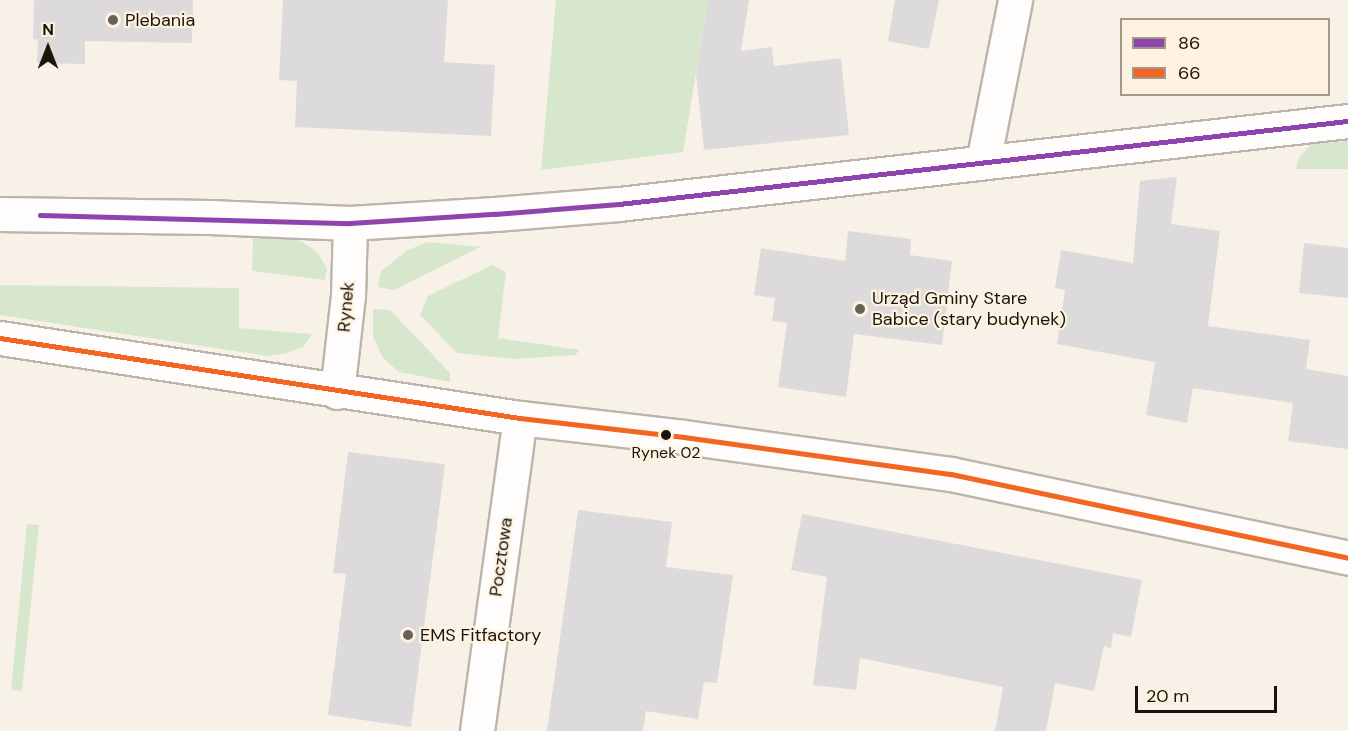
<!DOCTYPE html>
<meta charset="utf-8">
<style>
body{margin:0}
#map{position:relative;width:1348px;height:731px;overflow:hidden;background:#f8f1e7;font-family:"DM Sans",sans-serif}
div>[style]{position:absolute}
.green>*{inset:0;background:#d7e7cd}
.building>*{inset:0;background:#dddadb}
.roads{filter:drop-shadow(2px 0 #bcb5ac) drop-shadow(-2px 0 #bcb5ac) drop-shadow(0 2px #bcb5ac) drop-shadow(0 -2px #bcb5ac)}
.minor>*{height:33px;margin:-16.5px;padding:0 16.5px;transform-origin:16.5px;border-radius:16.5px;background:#fefdfb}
.tertiary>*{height:33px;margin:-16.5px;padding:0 16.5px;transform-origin:16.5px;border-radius:16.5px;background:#fefdfb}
.bus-1>*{height:4.5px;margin:-2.25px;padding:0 2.25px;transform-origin:2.25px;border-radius:2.25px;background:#8e44ad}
.bus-2>*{height:4.5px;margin:-2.25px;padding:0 2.25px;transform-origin:2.25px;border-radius:2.25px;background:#f26522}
.dots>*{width:16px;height:16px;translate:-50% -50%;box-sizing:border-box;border:3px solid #fef2e1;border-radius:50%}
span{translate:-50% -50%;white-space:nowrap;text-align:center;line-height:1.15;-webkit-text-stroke:4.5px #fef2e1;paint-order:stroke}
.bus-label{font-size:16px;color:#1b140b}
.poi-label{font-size:18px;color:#1b140b}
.left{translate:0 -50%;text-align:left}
.street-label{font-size:18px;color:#1b140b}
.legend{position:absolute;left:1120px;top:18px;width:210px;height:78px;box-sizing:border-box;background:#fef2e1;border:2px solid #a3998b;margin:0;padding:8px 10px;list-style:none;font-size:18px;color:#1b140b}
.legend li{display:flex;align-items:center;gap:12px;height:30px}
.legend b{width:30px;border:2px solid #a3998b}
.north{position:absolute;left:18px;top:18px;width:60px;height:60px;-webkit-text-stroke:4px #fef2e1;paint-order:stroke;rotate:0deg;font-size:16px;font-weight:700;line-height:24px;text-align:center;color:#1b140b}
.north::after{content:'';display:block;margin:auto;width:21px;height:27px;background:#1b140b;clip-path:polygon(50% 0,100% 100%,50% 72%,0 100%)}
.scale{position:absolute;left:1135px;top:686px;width:142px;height:27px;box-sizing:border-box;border:3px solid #1b140b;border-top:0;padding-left:8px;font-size:18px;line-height:21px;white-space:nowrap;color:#1b140b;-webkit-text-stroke:4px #fef2e1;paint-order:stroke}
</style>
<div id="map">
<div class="green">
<i style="clip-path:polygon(556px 0,708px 0,683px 152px,541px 170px)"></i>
<i style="clip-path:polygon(1348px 141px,1348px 169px,1296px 169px,1299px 157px,1312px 144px)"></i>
<i style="clip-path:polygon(253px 235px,289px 235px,309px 246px,319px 255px,327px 269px,325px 280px,252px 271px)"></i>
<i style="clip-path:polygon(428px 242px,481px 247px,394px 290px,378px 287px,381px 271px,408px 250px)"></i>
<i style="clip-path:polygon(492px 265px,506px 272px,498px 338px,580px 350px,575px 355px,516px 359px,457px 353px,420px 315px,428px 296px)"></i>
<i style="clip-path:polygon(0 285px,239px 288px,239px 328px,312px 334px,304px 346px,288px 353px,267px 356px,0 315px)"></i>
<i style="clip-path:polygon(373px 309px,390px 310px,450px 373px,450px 382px,399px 372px,383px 358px,373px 337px)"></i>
<i style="clip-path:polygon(27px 524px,39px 525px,22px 691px,11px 690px)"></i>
</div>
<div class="building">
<i style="clip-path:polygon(34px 0,193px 0,192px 43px,85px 41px,85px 64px,37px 63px,38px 40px,33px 39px)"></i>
<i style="clip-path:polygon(283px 0,448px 0,444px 62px,495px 65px,491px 136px,295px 127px,297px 81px,279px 80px)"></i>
<i style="clip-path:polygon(708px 0,749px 0,741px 51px,772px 47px,774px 66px,841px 58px,849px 135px,704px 150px,696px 74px)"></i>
<i style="clip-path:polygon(895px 0,939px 0,929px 49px,888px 41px)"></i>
<i style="clip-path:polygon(1177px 177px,1171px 224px,1220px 231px,1208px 326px,1310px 340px,1306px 369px,1348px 376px,1348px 449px,1288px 441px,1293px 403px,1193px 388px,1187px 423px,1146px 415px,1155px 362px,1057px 344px,1065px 290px,1055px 288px,1061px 250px,1133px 263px,1140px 181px)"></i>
<i style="clip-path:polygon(848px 231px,911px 239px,910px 255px,952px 261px,942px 345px,854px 334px,846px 397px,778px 387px,787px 323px,772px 321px,775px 298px,754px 295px,761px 248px,845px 261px)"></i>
<i style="clip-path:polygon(1304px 243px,1348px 248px,1348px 298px,1299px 293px)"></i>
<i style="clip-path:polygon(348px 452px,445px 464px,411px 727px,328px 715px,346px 574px,333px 573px)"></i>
<i style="clip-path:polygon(578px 510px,672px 522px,666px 567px,733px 575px,717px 683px,704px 682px,698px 719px,646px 711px,643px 731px,547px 731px)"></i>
<i style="clip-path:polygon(802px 514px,1142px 580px,1131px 637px,1113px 633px,1111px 648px,1104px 646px,1094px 691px,1055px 683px,1046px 731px,995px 731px,1003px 687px,860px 658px,856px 690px,813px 685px,827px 577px,791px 570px)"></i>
</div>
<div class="roads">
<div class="minor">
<i style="left:983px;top:162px;width:165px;rotate:-78.8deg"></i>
<i style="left:0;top:214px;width:210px;rotate:0.8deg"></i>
<i style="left:210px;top:217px;width:140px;rotate:2.5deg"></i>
<i style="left:350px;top:223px;width:145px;rotate:-3.6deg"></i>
<i style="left:495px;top:214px;width:124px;rotate:-4.6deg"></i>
<i style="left:619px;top:204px;width:734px;rotate:-6.5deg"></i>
<i style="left:337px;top:392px;width:97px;rotate:-83.5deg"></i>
<i style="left:348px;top:296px;width:73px;rotate:-88.4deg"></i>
<i style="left:477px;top:731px;width:316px;rotate:-82.2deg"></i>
</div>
<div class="tertiary">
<i style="left:0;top:338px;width:526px;rotate:8.75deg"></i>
<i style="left:520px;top:418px;width:165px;rotate:6.6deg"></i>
<i style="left:684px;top:437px;width:270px;rotate:7.9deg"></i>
<i style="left:951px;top:474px;width:406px;rotate:11.9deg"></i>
</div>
</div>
<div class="bus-1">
<i style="left:40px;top:215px;width:310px;rotate:1.5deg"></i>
<i style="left:350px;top:223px;width:145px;rotate:-3.6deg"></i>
<i style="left:495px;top:214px;width:124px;rotate:-4.6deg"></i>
<i style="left:619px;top:204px;width:734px;rotate:-6.5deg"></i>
</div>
<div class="bus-2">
<i style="left:0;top:338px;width:526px;rotate:8.75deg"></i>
<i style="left:520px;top:418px;width:165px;rotate:6.6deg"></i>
<i style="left:684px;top:437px;width:270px;rotate:7.9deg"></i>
<i style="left:951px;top:474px;width:406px;rotate:11.9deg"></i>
</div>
<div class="dots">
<i style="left:113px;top:20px;background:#686158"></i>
<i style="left:860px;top:309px;background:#686158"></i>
<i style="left:666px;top:435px;background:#1b140b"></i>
<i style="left:408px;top:635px;background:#686158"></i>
</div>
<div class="bus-label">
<span style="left:666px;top:453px">Rynek 02</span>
</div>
<div class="poi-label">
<span class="left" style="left:125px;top:20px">Plebania</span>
<span class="left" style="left:872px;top:309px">Urząd Gminy Stare<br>Babice (stary budynek)</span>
<span class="left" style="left:420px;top:635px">EMS Fitfactory</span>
</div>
<div class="street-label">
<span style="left:346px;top:307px;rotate:-85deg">Rynek</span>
<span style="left:501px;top:557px;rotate:-82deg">Pocztowa</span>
</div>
<ul class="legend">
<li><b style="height:8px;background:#8e44ad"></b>86</li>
<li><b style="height:8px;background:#f26522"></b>66</li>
</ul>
<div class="north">N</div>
<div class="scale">20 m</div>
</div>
